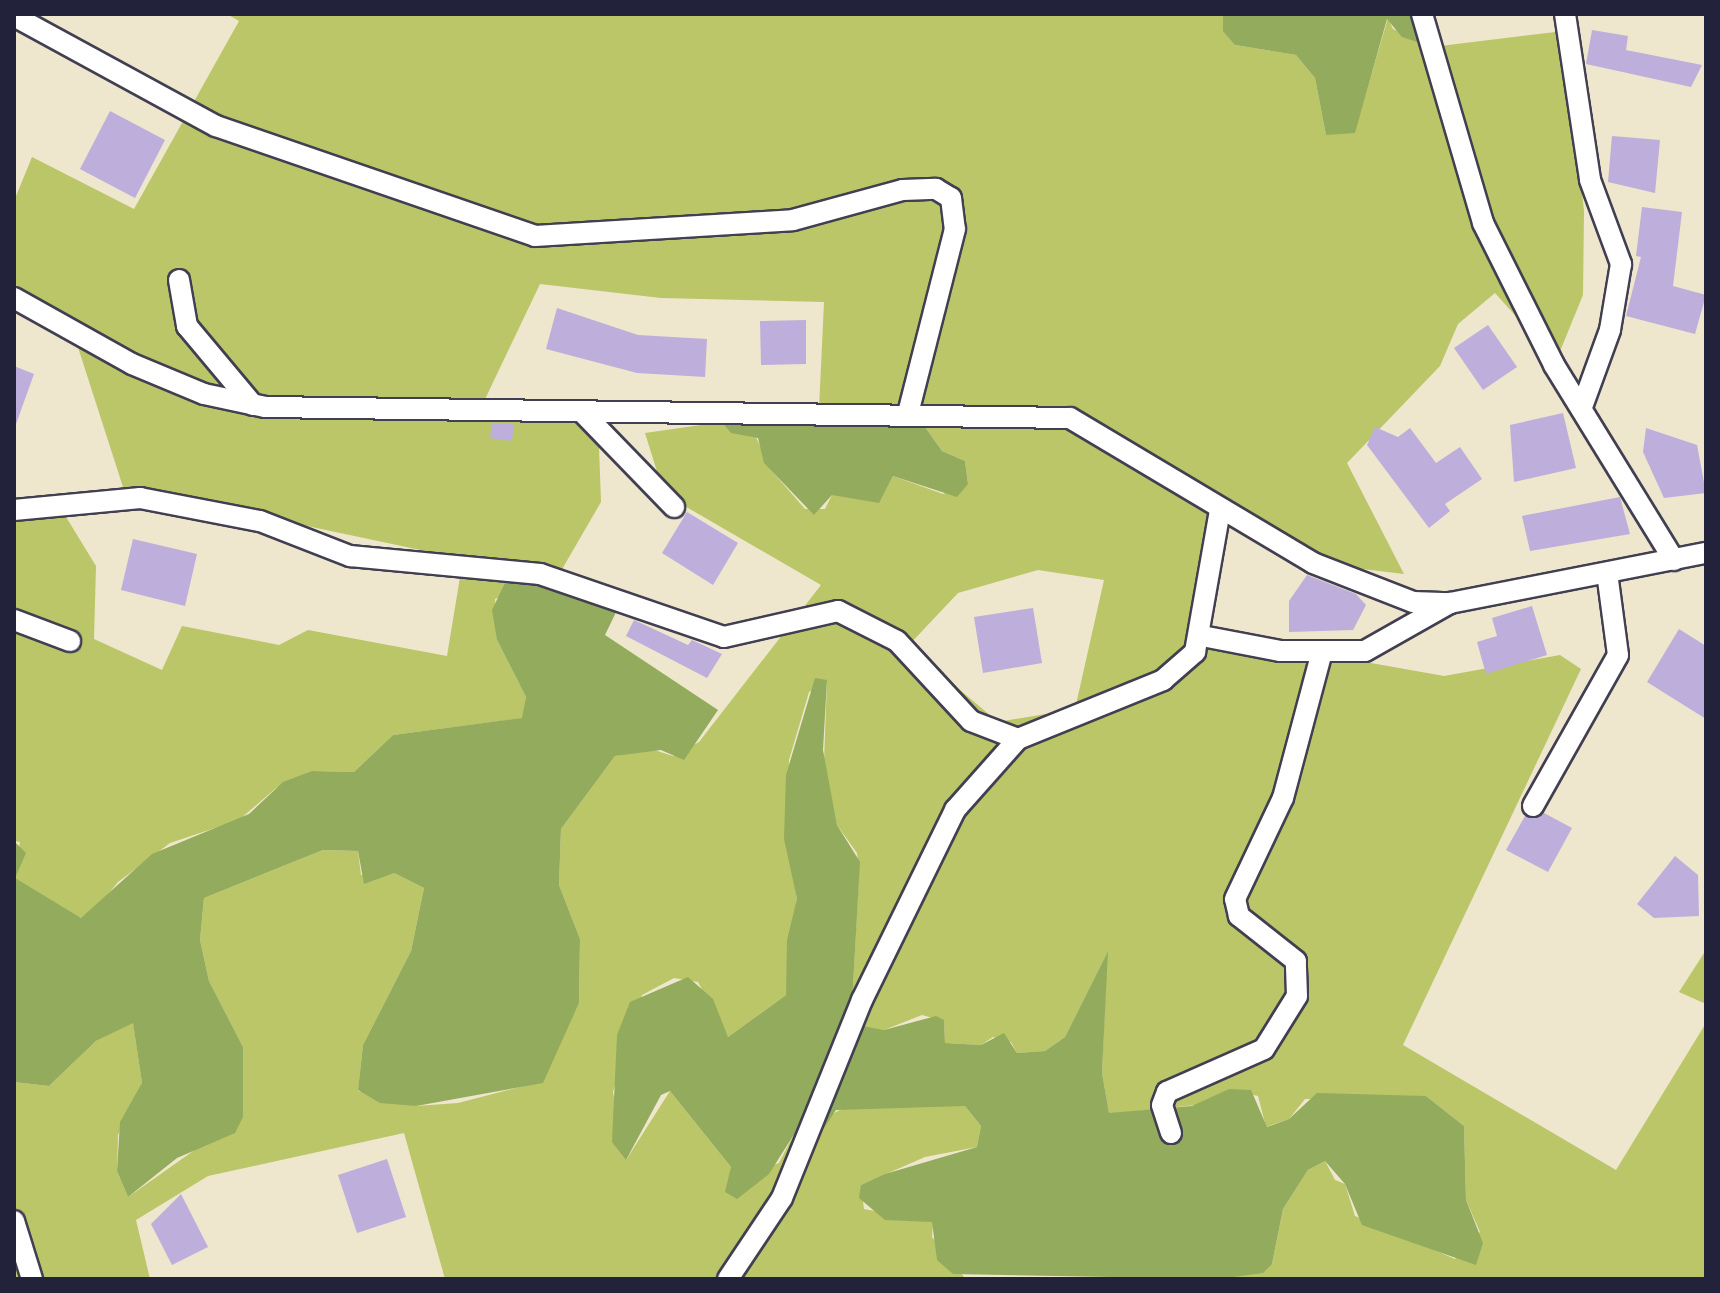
<!DOCTYPE html>
<style>
body{margin:0}
#map{position:relative;width:1720px;height:1293px;overflow:hidden;background:#eee6cd;font-family:Kalam,sans-serif}
div>[style]{position:absolute}
.green>*{inset:0;background:#bac668}
.forest>*{inset:0;background:#93ab5c}
.building>*{inset:0;background:#beaedc}
.roads{filter:drop-shadow(2px 0 #413f51) drop-shadow(-2px 0 #413f51) drop-shadow(0 2px #413f51) drop-shadow(0 -2px #413f51)}
.minor>*{height:20px;margin:-10px;padding:0 10px;transform-origin:10px;border-radius:10px;background:#fff}
span{translate:-50% -50%;white-space:nowrap;text-align:center;line-height:1.15;-webkit-text-stroke:6px #f6f6f2;paint-order:stroke}
.frame{position:absolute;inset:0;border:16px solid #22223b;pointer-events:none}
</style>
<div id="map">
<div class="green">
<i style="clip-path:polygon(evenodd,227px 14px,1223px 14px,1235px 45px,1296px 55px,1315px 78px,1326px 135px,1358px 120px,1388px 18px,1393px 29px,1432px 47px,1564px 31px,1584px 211px,1583px 295px,1556px 361px,1495px 293px,1458px 324px,1440px 366px,1347px 463px,1404px 574px,1313px 563px,1225px 520px,1209px 634px,1444px 676px,1560px 655px,1581px 669px,1403px 1045px,1616px 1170px,1706px 1023px,1706px 1279px,1219px 1279px,1272px 1264px,1283px 1209px,1308px 1170px,1325px 1161px,1335px 1180px,1345px 1184px,1355px 1216px,1455px 1259px,1480px 1232px,1466px 1200px,1464px 1126px,1426px 1096px,1305px 1099px,1289px 1119px,1266px 1127px,1258px 1096px,1229px 1089px,1206px 1104px,1109px 1114px,1102px 1073px,1107px 953px,1065px 1037px,1045px 1051px,1017px 1053px,1011px 1042px,993px 1037px,981px 1045px,945px 1043px,944px 1021px,922px 1015px,884px 1030px,862px 1027px,852px 1004px,859px 874px,857px 853px,837px 825px,824px 762px,827px 681px,809px 692px,789px 760px,788px 852px,797px 899px,786px 995px,728px 1037px,698px 982px,674px 978px,642px 995px,613px 1092px,626px 1160px,670px 1091px,731px 1167px,730px 1180px,779px 1163px,793px 1136px,847px 1106px,965px 1106px,981px 1126px,977px 1147px,925px 1157px,861px 1185px,864px 1209px,933px 1222px,932px 1237px,964px 1277px,975px 1279px,445px 1279px,404px 1133px,208px 1176px,136px 1220px,150px 1279px,14px 1279px,14px 1082px,49px 1086px,96px 1041px,133px 1022px,142px 1083px,118px 1135px,117px 1171px,128px 1197px,243px 1116px,243px 1047px,209px 981px,200px 940px,204px 898px,323px 850px,358px 851px,361px 875px,394px 873px,424px 888px,411px 951px,363px 1045px,358px 1091px,416px 1106px,458px 1103px,531px 1084px,545px 1073px,579px 1003px,580px 939px,559px 885px,561px 829px,615px 756px,651px 749px,673px 756px,699px 742px,821px 585px,664px 494px,645px 433px,722px 422px,736px 434px,755px 435px,771px 470px,805px 509px,825px 509px,832px 495px,884px 493px,893px 476px,943px 494px,968px 484px,965px 461px,942px 451px,925px 427px,819px 409px,824px 302px,661px 298px,540px 284px,477px 416px,598px 420px,601px 502px,561px 571px,495px 599px,497px 640px,526px 697px,523px 718px,393px 735px,354px 772px,312px 771px,276px 788px,239px 820px,170px 843px,118px 882px,91px 915px,81px 918px,51px 903px,14px 878px,20px 842px,14px 841px,14px 510px,63px 512px,96px 566px,94px 639px,162px 670px,182px 626px,279px 645px,308px 630px,447px 656px,463px 559px,123px 487px,75px 338px,14px 295px,14px 201px,32px 157px,134px 209px,239px 21px,227px 14px,1038px 570px,1104px 580px,1075px 709px,998px 722px,908px 646px,958px 593px,1038px 570px)"></i>
<i style="clip-path:polygon(1706px 950px,1706px 1004px,1679px 992px)"></i>
</div>
<div class="forest">
<i style="clip-path:polygon(1223px 14px,1422px 14px,1432px 47px,1402px 37px,1387px 19px,1355px 133px,1326px 135px,1315px 78px,1296px 55px,1235px 45px,1223px 31px)"></i>
<i style="clip-path:polygon(722px 422px,925px 427px,942px 451px,965px 461px,968px 484px,957px 497px,893px 476px,879px 503px,832px 495px,814px 515px,764px 463px,758px 438px,731px 433px)"></i>
<i style="clip-path:polygon(531px 576px,620px 604px,605px 635px,718px 710px,684px 760px,661px 750px,615px 756px,561px 829px,559px 885px,580px 939px,579px 1003px,543px 1083px,416px 1106px,380px 1103px,358px 1090px,363px 1045px,411px 951px,424px 888px,394px 873px,364px 884px,358px 851px,323px 850px,204px 898px,200px 940px,209px 981px,243px 1047px,243px 1117px,235px 1133px,177px 1158px,128px 1197px,117px 1171px,120px 1122px,142px 1083px,133px 1023px,96px 1041px,49px 1086px,14px 1082px,14px 841px,26px 853px,15px 878px,81px 918px,152px 854px,249px 814px,283px 782px,312px 771px,354px 772px,393px 735px,522px 718px,526px 697px,497px 640px,492px 610px,505px 583px)"></i>
<i style="clip-path:polygon(815px 678px,827px 680px,823px 750px,837px 825px,860px 862px,852px 1004px,862px 1026px,884px 1030px,936px 1016px,944px 1020px,945px 1043px,981px 1045px,1004px 1033px,1017px 1053px,1045px 1051px,1065px 1037px,1108px 951px,1102px 1073px,1109px 1113px,1192px 1106px,1229px 1089px,1251px 1090px,1267px 1127px,1289px 1119px,1317px 1093px,1426px 1096px,1464px 1126px,1466px 1200px,1483px 1243px,1476px 1265px,1362px 1225px,1345px 1184px,1325px 1161px,1308px 1170px,1283px 1209px,1272px 1264px,1263px 1273px,1219px 1279px,953px 1274px,937px 1260px,932px 1222px,885px 1220px,859px 1198px,861px 1185px,885px 1174px,977px 1147px,981px 1126px,965px 1106px,836px 1110px,824px 1128px,793px 1136px,769px 1174px,737px 1199px,725px 1192px,731px 1167px,670px 1091px,661px 1095px,626px 1160px,612px 1142px,617px 1035px,630px 1002px,688px 977px,713px 999px,728px 1037px,786px 995px,787px 940px,797px 899px,784px 839px,786px 775px)"></i>
</div>
<div class="building">
<i style="clip-path:polygon(1592px 30px,1628px 36px,1626px 50px,1702px 65px,1691px 87px,1586px 64px)"></i>
<i style="clip-path:polygon(110px 111px,165px 140px,135px 198px,80px 169px)"></i>
<i style="clip-path:polygon(1612px 136px,1660px 140px,1655px 193px,1608px 182px)"></i>
<i style="clip-path:polygon(1642px 207px,1682px 212px,1673px 286px,1706px 295px,1695px 334px,1626px 316px,1641px 257px,1636px 256px)"></i>
<i style="clip-path:polygon(557px 308px,638px 335px,707px 339px,705px 377px,637px 373px,546px 349px)"></i>
<i style="clip-path:polygon(806px 320px,806px 364px,761px 365px,760px 321px)"></i>
<i style="clip-path:polygon(1488px 325px,1517px 367px,1483px 390px,1454px 348px)"></i>
<i style="clip-path:polygon(14px 366px,34px 374px,16px 424px,14px 424px)"></i>
<i style="clip-path:polygon(1563px 413px,1576px 468px,1514px 482px,1510px 425px)"></i>
<i style="clip-path:polygon(492px 423px,514px 423px,512px 441px,490px 438px)"></i>
<i style="clip-path:polygon(1375px 427px,1398px 437px,1410px 428px,1436px 463px,1460px 447px,1482px 479px,1445px 504px,1450px 511px,1429px 528px,1367px 445px)"></i>
<i style="clip-path:polygon(1646px 428px,1697px 445px,1706px 493px,1664px 498px,1643px 452px)"></i>
<i style="clip-path:polygon(1620px 497px,1630px 534px,1530px 551px,1522px 516px)"></i>
<i style="clip-path:polygon(687px 512px,738px 543px,713px 585px,662px 553px)"></i>
<i style="clip-path:polygon(133px 539px,197px 554px,185px 606px,121px 590px)"></i>
<i style="clip-path:polygon(1307px 575px,1356px 594px,1366px 605px,1353px 630px,1289px 632px,1289px 601px)"></i>
<i style="clip-path:polygon(1532px 606px,1547px 655px,1486px 674px,1477px 642px,1497px 636px,1492px 618px)"></i>
<i style="clip-path:polygon(1033px 608px,1042px 663px,983px 673px,974px 617px)"></i>
<i style="clip-path:polygon(634px 620px,688px 645px,692px 640px,722px 654px,707px 678px,626px 636px)"></i>
<i style="clip-path:polygon(1679px 629px,1706px 646px,1706px 719px,1647px 682px)"></i>
<i style="clip-path:polygon(1544px 813px,1572px 828px,1548px 872px,1506px 850px,1525px 816px)"></i>
<i style="clip-path:polygon(1675px 856px,1698px 875px,1699px 916px,1654px 918px,1637px 904px)"></i>
<i style="clip-path:polygon(387px 1159px,406px 1217px,357px 1233px,338px 1175px)"></i>
<i style="clip-path:polygon(181px 1194px,208px 1247px,172px 1265px,151px 1224px)"></i>
</div>
<div class="roads">
<div class="minor">
<i style="left:1422px;top:14px;width:218px;rotate:73.7deg"></i>
<i style="left:1483px;top:223px;width:159px;rotate:63.4deg"></i>
<i style="left:1554px;top:365px;width:229px;rotate:58.4deg"></i>
<i style="left:1565px;top:14px;width:168px;rotate:81.4deg"></i>
<i style="left:1590px;top:180px;width:90px;rotate:69.7deg"></i>
<i style="left:1621px;top:264px;width:67px;rotate:99.5deg"></i>
<i style="left:1610px;top:330px;width:82px;rotate:110deg"></i>
<i style="left:14px;top:16px;width:230px;rotate:28.6deg"></i>
<i style="left:216px;top:126px;width:337px;rotate:19deg"></i>
<i style="left:535px;top:236px;width:258px;rotate:-3.5deg"></i>
<i style="left:793px;top:220px;width:114px;rotate:-15.3deg"></i>
<i style="left:903px;top:190px;width:33px;rotate:-2deg"></i>
<i style="left:936px;top:189px;width:17px;rotate:31deg"></i>
<i style="left:951px;top:198px;width:31px;rotate:83deg"></i>
<i style="left:955px;top:229px;width:191px;rotate:104.3deg"></i>
<i style="left:179px;top:280px;width:47px;rotate:80.1deg"></i>
<i style="left:187px;top:326px;width:103px;rotate:50.1deg"></i>
<i style="left:14px;top:298px;width:135px;rotate:29.2deg"></i>
<i style="left:132px;top:364px;width:78px;rotate:22.6deg"></i>
<i style="left:204px;top:394px;width:62px;rotate:12deg"></i>
<i style="left:265px;top:407px;width:805px;rotate:0.78deg"></i>
<i style="left:1070px;top:418px;width:283px;rotate:30.8deg"></i>
<i style="left:1313px;top:563px;width:107px;rotate:21.3deg"></i>
<i style="left:1413px;top:602px;width:37px;rotate:2deg"></i>
<i style="left:1450px;top:603px;width:261px;rotate:-11.1deg"></i>
<i style="left:583px;top:413px;width:131px;rotate:45.9deg"></i>
<i style="left:14px;top:510px;width:127px;rotate:-5.4deg"></i>
<i style="left:140px;top:498px;width:122px;rotate:10.9deg"></i>
<i style="left:260px;top:521px;width:97px;rotate:21.3deg"></i>
<i style="left:350px;top:556px;width:191px;rotate:5.4deg"></i>
<i style="left:540px;top:574px;width:194px;rotate:18.9deg"></i>
<i style="left:724px;top:637px;width:117px;rotate:-12.8deg"></i>
<i style="left:838px;top:611px;width:66px;rotate:27deg"></i>
<i style="left:897px;top:641px;width:109px;rotate:47.2deg"></i>
<i style="left:971px;top:721px;width:50px;rotate:21deg"></i>
<i style="left:14px;top:620px;width:60px;rotate:20.6deg"></i>
<i style="left:1202px;top:636px;width:79px;rotate:10.9deg"></i>
<i style="left:1280px;top:651px;width:85px"></i>
<i style="left:1365px;top:651px;width:98px;rotate:-29.5deg"></i>
<i style="left:1533px;top:806px;width:173px;rotate:-60.6deg"></i>
<i style="left:1618px;top:655px;width:83px;rotate:-97.6deg"></i>
<i style="left:1171px;top:1133px;width:29px;rotate:-108deg"></i>
<i style="left:1162px;top:1105px;width:14px;rotate:-69deg"></i>
<i style="left:1167px;top:1092px;width:106px;rotate:-23.9deg"></i>
<i style="left:1264px;top:1049px;width:62px;rotate:-58.1deg"></i>
<i style="left:1297px;top:996px;width:35px;rotate:-92deg"></i>
<i style="left:1296px;top:961px;width:73px;rotate:-141.7deg"></i>
<i style="left:1239px;top:916px;width:17px;rotate:-103deg"></i>
<i style="left:1235px;top:899px;width:112px;rotate:-64.6deg"></i>
<i style="left:1283px;top:798px;width:148px;rotate:-75.1deg"></i>
<i style="left:14px;top:1221px;width:61px;rotate:72.8deg"></i>
<i style="left:728px;top:1279px;width:97px;rotate:-56.3deg"></i>
<i style="left:782px;top:1198px;width:214px;rotate:-68deg"></i>
<i style="left:862px;top:1000px;width:212px;rotate:-63.9deg"></i>
<i style="left:955px;top:810px;width:95px;rotate:-48.4deg"></i>
<i style="left:1018px;top:739px;width:157px;rotate:-22.1deg"></i>
<i style="left:1163px;top:680px;width:43px;rotate:-41.2deg"></i>
<i style="left:1195px;top:652px;width:144px;rotate:-80deg"></i>
</div>
</div>
<div class="frame"></div>
</div>
